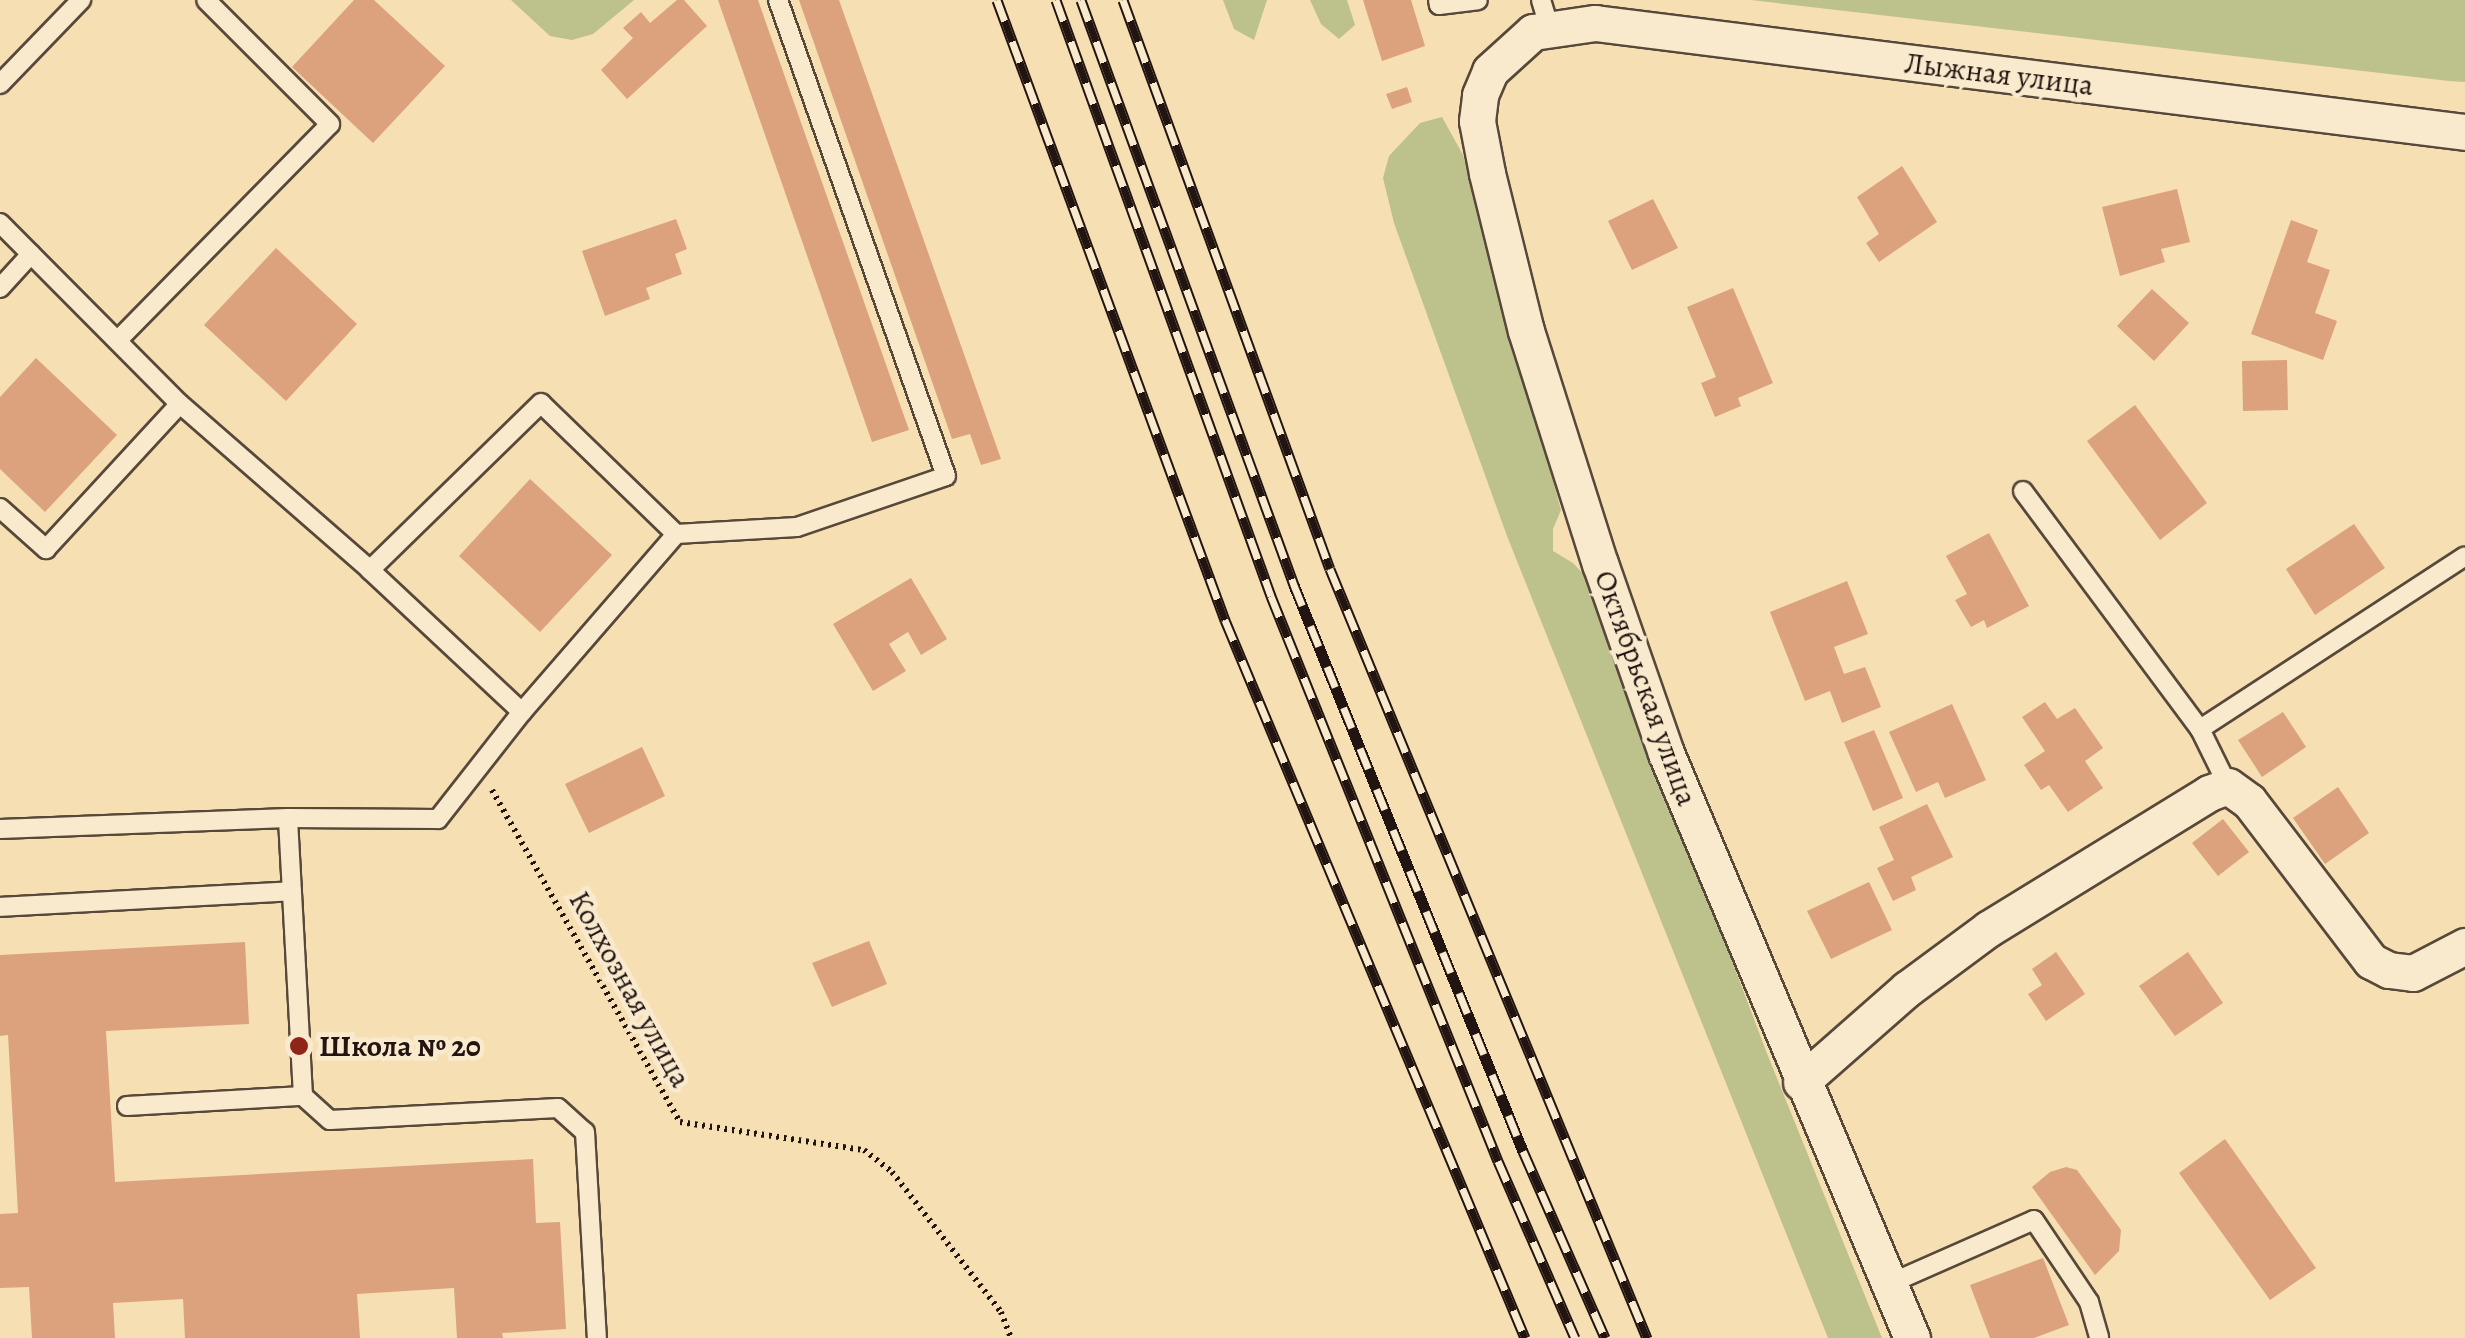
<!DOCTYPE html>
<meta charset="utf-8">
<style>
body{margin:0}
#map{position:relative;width:2465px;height:1338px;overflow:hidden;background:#f6dfb3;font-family:Alegreya,serif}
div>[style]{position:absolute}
.green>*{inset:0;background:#bdc18b}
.building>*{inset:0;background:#dca27e}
.path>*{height:6px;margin-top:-3px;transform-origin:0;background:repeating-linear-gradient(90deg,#221511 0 2.5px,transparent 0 7.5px)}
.roads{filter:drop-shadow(2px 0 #57483a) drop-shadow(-2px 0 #57483a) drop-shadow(0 2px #57483a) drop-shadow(0 -2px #57483a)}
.lane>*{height:18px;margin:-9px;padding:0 9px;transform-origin:9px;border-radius:9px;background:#f9eace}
.street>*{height:35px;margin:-17.5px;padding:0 17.5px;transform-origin:17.5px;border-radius:17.5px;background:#f9eace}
.rail>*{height:11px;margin-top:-5.5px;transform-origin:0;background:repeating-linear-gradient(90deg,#f9eace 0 22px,#221511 0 44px);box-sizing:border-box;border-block:2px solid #221511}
.dots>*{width:28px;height:28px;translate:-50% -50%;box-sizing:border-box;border:5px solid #f9eace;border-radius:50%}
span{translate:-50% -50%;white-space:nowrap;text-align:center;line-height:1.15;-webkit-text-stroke:9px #f9eace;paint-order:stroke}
.street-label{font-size:30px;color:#221511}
.poi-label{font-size:30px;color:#221511;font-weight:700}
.left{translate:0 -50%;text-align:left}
</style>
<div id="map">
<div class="green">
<i style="clip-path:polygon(511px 0,634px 0,593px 34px,572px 40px,550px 36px)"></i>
<i style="clip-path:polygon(1223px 0,1267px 0,1254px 40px,1234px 29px)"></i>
<i style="clip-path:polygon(1310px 0,1347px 0,1355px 25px,1339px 39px,1321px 24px)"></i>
<i style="clip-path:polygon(1751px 0,2465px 0,2465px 82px,2449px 81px)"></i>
<i style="clip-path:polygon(1442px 117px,1463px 155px,1561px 510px,1553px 529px,1553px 551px,1573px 563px,1588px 579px,1766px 1051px,1882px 1338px,1828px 1338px,1507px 536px,1394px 223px,1383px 178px,1389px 156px,1420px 123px)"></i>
</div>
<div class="building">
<i style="clip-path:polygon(354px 0,374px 0,445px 66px,373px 143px,292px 67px)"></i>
<i style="clip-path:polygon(677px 0,684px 0,707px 26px,627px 99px,601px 70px,633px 38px,623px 28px,641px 12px,650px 23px)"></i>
<i style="clip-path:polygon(718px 0,758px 0,909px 430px,872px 442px)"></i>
<i style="clip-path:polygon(799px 0,839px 0,1001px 459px,981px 465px,970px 434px,952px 439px)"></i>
<i style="clip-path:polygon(1363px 0,1411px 0,1425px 46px,1382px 61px)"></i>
<i style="clip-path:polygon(1407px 87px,1412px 102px,1392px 109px,1386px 94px)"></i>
<i style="clip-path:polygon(1902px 166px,1937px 222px,1879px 262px,1866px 243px,1879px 234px,1857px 197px)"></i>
<i style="clip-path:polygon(2177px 189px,2190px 242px,2161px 249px,2165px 262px,2120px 276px,2102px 207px)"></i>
<i style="clip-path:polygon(1653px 199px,1678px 248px,1632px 270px,1608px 221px)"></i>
<i style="clip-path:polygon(676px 219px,687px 249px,675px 254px,682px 274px,646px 288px,650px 299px,605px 316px,582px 251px)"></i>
<i style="clip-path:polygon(2291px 220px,2318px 230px,2307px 262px,2330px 270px,2315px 313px,2337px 321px,2323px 360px,2251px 334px)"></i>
<i style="clip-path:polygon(276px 248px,357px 324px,286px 401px,204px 325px)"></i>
<i style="clip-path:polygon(1733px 288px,1773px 383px,1738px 398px,1741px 406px,1715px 417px,1701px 383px,1716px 377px,1687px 307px)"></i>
<i style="clip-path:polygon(2152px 289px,2189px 323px,2154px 361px,2117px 326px)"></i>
<i style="clip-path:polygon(36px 358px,117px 435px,45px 512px,0 469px,0 397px)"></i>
<i style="clip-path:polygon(2287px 360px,2288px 410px,2243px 411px,2242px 361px)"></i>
<i style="clip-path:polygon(2135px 405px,2207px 503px,2160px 540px,2087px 441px)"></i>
<i style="clip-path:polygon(530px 479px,612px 555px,540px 632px,459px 556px)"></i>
<i style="clip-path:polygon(2354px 524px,2385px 568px,2315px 615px,2286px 569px)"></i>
<i style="clip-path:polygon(1989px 533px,2029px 606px,1987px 628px,1984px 620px,1971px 627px,1955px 600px,1967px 594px,1946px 556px)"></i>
<i style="clip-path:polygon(911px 578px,947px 639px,921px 655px,908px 632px,889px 644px,906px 671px,873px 691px,833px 624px)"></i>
<i style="clip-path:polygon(1847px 581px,1868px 634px,1834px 647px,1844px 674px,1865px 667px,1881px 707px,1842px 723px,1830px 691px,1805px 701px,1770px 612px)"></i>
<i style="clip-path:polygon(2045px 702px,2057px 719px,2075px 708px,2103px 748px,2085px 761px,2103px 788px,2068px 812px,2049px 785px,2041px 790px,2024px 765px,2045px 751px,2022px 717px)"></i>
<i style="clip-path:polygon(1952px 704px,1986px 780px,1945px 798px,1938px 782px,1916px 792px,1889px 732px)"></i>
<i style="clip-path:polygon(2283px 712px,2306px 747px,2262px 777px,2238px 740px)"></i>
<i style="clip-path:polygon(1874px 730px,1903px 798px,1873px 811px,1844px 742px)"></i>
<i style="clip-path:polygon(642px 747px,665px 796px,589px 833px,565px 784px)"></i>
<i style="clip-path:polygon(2338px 787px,2369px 833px,2325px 864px,2293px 818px)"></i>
<i style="clip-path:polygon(1927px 804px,1953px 857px,1911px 877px,1916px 890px,1893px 901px,1877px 868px,1894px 860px,1879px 827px)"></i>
<i style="clip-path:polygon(2223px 819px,2249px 852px,2218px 876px,2192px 843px)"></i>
<i style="clip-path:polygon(1869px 882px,1892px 930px,1831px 959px,1807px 911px)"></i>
<i style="clip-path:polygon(869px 941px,887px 984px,832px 1007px,812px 963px)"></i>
<i style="clip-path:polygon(245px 942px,249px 1024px,106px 1031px,115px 1182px,533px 1159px,536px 1223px,560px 1222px,566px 1329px,502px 1333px,503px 1338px,457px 1338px,454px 1288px,357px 1294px,360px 1338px,185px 1338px,183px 1299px,113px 1303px,115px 1338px,32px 1338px,29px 1287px,0 1288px,0 1214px,18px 1213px,8px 1035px,0 1036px,0 955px)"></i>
<i style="clip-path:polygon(2056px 952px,2085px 994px,2046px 1021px,2028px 994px,2042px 985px,2032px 969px)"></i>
<i style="clip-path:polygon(2188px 952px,2223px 1003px,2175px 1036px,2139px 986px)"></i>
<i style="clip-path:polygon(2225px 1139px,2316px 1268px,2270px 1300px,2179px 1173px)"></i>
<i style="clip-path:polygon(2066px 1167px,2077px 1170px,2121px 1230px,2119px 1251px,2095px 1275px,2032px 1187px,2050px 1172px)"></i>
<i style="clip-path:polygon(2043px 1258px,2069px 1325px,2034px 1338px,1990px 1338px,1970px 1285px)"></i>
</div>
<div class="path">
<i style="left:492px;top:790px;width:382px;rotate:60.5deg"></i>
<i style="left:680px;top:1122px;width:186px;rotate:8.7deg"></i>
<i style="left:864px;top:1150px;width:36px;rotate:38deg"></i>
<i style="left:892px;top:1172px;width:177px;rotate:52.1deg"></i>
<i style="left:1001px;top:1312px;width:28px;rotate:69deg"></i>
</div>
<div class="roads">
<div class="lane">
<i style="left:1438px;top:0;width:5px;rotate:79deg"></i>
<i style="left:1439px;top:5px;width:39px;rotate:-7deg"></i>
<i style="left:1541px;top:0;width:28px;rotate:73deg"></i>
<i style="left:0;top:84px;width:117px;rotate:-46deg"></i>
<i style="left:0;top:223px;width:255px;rotate:45.2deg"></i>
<i style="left:180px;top:404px;width:252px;rotate:41.1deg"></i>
<i style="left:370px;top:570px;width:208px;rotate:43.1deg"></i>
<i style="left:0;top:288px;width:46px;rotate:-47.6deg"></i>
<i style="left:119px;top:339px;width:301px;rotate:-45.5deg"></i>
<i style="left:330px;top:124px;width:175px;rotate:-135deg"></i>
<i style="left:2023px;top:491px;width:297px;rotate:53.4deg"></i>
<i style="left:2200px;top:729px;width:64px;rotate:63.8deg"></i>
<i style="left:0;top:508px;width:62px;rotate:41.7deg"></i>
<i style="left:46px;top:549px;width:197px;rotate:-47.3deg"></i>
<i style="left:676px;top:534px;width:121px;rotate:-3.3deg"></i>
<i style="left:797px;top:527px;width:157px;rotate:-18.9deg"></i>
<i style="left:946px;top:476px;width:505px;rotate:-109.44deg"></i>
<i style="left:2200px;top:729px;width:316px;rotate:-33.1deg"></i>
<i style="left:0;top:829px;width:288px;rotate:-2.2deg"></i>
<i style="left:288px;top:818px;width:150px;rotate:0.4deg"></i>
<i style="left:438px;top:819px;width:136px;rotate:-51.9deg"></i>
<i style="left:522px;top:712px;width:235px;rotate:-49.1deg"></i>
<i style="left:676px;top:534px;width:188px;rotate:-135.9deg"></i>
<i style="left:541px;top:403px;width:239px;rotate:135.7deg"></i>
<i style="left:0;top:907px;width:292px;rotate:-3.1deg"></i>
<i style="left:303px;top:1096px;width:36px;rotate:42deg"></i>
<i style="left:330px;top:1120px;width:228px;rotate:-3deg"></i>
<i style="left:558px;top:1108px;width:36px;rotate:42deg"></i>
<i style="left:585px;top:1132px;width:206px;rotate:86.7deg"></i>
<i style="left:127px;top:1106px;width:176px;rotate:-3.3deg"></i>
<i style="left:303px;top:1096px;width:278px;rotate:-93.1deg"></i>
<i style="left:1889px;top:1284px;width:158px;rotate:-23.8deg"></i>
<i style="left:2034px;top:1220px;width:99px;rotate:56.1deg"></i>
<i style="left:2089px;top:1302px;width:37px;rotate:74deg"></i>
</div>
<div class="street">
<i style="left:1801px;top:1082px;width:141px;rotate:-41.3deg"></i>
<i style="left:1907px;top:989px;width:101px;rotate:-36.5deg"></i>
<i style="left:1988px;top:929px;width:259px;rotate:-31.6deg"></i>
<i style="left:2209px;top:793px;width:20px;rotate:-20deg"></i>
<i style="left:2228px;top:786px;width:26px;rotate:36deg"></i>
<i style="left:2249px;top:801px;width:201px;rotate:52.7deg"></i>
<i style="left:2371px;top:961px;width:20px;rotate:27deg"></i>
<i style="left:2389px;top:970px;width:24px;rotate:7deg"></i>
<i style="left:2413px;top:973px;width:59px;rotate:-27.4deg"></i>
<i style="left:1912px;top:1338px;width:635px;rotate:-112.81deg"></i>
<i style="left:1666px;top:753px;width:200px;rotate:-109.2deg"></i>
<i style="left:1600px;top:564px;width:244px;rotate:-107.6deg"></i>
<i style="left:1526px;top:331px;width:163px;rotate:-103.9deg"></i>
<i style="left:1487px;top:173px;width:53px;rotate:-100.9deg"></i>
<i style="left:1477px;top:121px;width:26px;rotate:-83deg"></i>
<i style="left:1480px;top:95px;width:26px;rotate:-67deg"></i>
<i style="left:1490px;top:71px;width:58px;rotate:-42.2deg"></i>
<i style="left:1533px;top:32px;width:63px;rotate:-8.3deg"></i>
<i style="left:1595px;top:23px;width:877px;rotate:7.14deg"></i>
</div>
</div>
<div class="rail">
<i style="left:997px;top:0;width:661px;rotate:69.81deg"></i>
<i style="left:1225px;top:620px;width:778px;rotate:67.32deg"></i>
<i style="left:1056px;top:0;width:634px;rotate:70.16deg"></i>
<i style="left:1271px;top:596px;width:609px;rotate:68.11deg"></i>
<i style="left:1498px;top:1161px;width:193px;rotate:66.5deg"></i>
<i style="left:1081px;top:0;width:623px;rotate:69.99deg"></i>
<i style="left:1294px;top:585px;width:611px;rotate:67.97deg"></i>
<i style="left:1523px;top:1151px;width:204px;rotate:66.3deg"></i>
<i style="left:1123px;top:0;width:605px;rotate:70.01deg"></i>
<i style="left:1330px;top:569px;width:832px;rotate:67.6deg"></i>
</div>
<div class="dots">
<i style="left:299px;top:1046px;background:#8f2418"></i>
</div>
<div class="street-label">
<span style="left:1999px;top:74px;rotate:7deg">Лыжная улица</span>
<span style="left:1646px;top:688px;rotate:70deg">Октябрьская улица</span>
<span style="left:630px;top:989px;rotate:61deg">Колхозная улица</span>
</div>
<div class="poi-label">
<span class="left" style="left:319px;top:1046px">Школа № 20</span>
</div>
</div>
